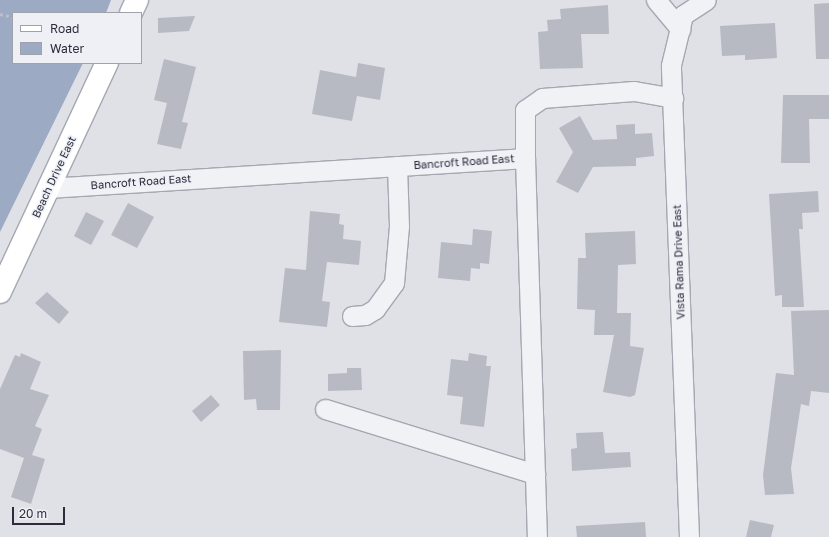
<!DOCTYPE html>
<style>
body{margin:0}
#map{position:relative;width:829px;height:537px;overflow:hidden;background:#dfe1e7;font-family:"Golos Text",sans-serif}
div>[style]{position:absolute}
.water>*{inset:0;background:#9daac4}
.building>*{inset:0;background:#b7bac3}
.path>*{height:2.5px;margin-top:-1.25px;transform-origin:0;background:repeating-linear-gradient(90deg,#bdbfc6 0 3px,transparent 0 6px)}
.roads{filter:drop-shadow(1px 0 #a5a7b1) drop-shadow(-1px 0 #a5a7b1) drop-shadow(0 1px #a5a7b1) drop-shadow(0 -1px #a5a7b1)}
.minor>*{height:19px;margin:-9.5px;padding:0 9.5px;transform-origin:9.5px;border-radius:9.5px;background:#f1f2f6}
.major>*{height:22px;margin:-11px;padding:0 11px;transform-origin:11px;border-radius:11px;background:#fff}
span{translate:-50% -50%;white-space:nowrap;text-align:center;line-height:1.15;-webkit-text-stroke:3px #eef0f5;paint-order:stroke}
.street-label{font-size:11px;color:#2a2d3d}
.legend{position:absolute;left:12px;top:12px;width:130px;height:52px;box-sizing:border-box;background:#eef0f5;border:1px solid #a0a2ab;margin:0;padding:5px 7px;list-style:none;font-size:12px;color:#2a2d3d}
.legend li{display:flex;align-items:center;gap:8px;height:20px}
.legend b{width:20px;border:1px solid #a0a2ab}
.scale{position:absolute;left:12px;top:507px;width:53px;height:18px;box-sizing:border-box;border:2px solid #2a2d3d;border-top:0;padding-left:5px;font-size:12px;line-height:14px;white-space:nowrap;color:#2a2d3d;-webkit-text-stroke:3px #eef0f5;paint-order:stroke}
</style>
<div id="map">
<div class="water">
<i style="clip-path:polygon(0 0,111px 0,106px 13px,13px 13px,13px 63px,83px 63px,0 232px)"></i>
</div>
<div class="building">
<i style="clip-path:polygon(829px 3px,829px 59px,816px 59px,814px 4px)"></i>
<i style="clip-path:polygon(608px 5px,609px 34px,581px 34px,583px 68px,540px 69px,538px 32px,548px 31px,547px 20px,561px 19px,560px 9px)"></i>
<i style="clip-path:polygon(195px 16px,189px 31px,158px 33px,158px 18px)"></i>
<i style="clip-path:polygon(775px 23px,777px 58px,745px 60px,745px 55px,722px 56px,720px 26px)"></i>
<i style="clip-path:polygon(164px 59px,196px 67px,182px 122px,188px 123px,181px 149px,157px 144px,167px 103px,154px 100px)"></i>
<i style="clip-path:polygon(358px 63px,385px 68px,380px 100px,357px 96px,352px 121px,312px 114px,320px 70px,356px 77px)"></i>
<i style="clip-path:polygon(783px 95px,829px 95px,829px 119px,809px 119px,810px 163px,781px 163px)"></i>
<i style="clip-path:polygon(580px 116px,593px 140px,617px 139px,616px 125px,635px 124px,635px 134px,652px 133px,654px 156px,636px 158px,636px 166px,593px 167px,578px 193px,556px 182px,573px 152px,559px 128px)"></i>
<i style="clip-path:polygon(818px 191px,819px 212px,802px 213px,803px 229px,799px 229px,804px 307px,782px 307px,782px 295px,775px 296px,769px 194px)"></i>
<i style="clip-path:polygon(128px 203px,154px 217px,137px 248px,111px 235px)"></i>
<i style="clip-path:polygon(310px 211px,340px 214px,339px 224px,344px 225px,343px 239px,361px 241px,359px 265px,327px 262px,322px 301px,330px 302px,327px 327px,279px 322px,285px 268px,306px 270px)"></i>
<i style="clip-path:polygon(86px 212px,104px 221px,91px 245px,74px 236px)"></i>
<i style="clip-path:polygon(473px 229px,492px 231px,489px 264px,480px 263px,480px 269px,471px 268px,470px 281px,438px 278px,441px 242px,472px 245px)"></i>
<i style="clip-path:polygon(635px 231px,636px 264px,618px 265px,617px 313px,631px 313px,630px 346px,644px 348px,635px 395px,630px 397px,603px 392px,614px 335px,594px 335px,595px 310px,577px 309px,578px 258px,586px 258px,585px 233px)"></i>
<i style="clip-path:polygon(47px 292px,69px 312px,59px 324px,35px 303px)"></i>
<i style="clip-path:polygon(829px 310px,829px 393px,811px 391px,809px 406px,801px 404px,791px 468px,794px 494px,765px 495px,763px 475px,776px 373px,794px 375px,791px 311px)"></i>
<i style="clip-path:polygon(281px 350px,280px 410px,257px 410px,256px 399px,244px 400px,243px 351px)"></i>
<i style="clip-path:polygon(21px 353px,41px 362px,30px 389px,49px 395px,35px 426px,42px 429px,32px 455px,45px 459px,31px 504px,11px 497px,24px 458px,0 449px,0 389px,15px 355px,20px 357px)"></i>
<i style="clip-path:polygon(469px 353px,487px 356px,486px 366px,491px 366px,484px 427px,460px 424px,463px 397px,447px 395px,451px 359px,468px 361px)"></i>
<i style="clip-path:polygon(347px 368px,361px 368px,362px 390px,328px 391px,328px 374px,347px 373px)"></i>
<i style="clip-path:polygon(211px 395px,220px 405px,201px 422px,192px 411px)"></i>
<i style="clip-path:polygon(603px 432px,605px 453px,630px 452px,631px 467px,572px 471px,571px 449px,577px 448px,576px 433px)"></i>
<i style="clip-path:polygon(750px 520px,774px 525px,771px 537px,746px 537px)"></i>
<i style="clip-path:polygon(645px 522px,646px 537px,577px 537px,576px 526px)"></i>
</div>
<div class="path">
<i style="left:0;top:14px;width:13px;rotate:13deg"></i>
</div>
<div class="roads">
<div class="minor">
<i style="left:656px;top:0;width:38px;rotate:50deg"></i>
<i style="left:525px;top:158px;width:48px;rotate:-90deg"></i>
<i style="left:525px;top:110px;width:21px;rotate:-35deg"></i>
<i style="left:542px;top:98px;width:92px;rotate:-4.4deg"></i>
<i style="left:634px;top:91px;width:40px;rotate:10deg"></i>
<i style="left:49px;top:188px;width:477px;rotate:-3.6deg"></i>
<i style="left:525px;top:158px;width:379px;rotate:88.2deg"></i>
<i style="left:352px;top:316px;width:13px;rotate:-4deg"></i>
<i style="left:365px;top:315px;width:12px;rotate:-31deg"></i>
<i style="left:375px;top:309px;width:32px;rotate:-54deg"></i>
<i style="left:394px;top:283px;width:57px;rotate:-85deg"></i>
<i style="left:399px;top:226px;width:60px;rotate:-91.9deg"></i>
<i style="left:325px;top:409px;width:220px;rotate:17.2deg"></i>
<i style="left:689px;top:537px;width:472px;rotate:-92.2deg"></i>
<i style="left:671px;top:65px;width:51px;rotate:-76.5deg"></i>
<i style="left:683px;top:15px;width:27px;rotate:-33deg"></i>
</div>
<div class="major">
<i style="left:131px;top:13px;width:14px;rotate:-65deg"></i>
<i style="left:0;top:292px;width:253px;rotate:-65deg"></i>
</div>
</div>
<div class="street-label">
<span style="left:464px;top:162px;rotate:-4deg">Bancroft Road East</span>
<span style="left:54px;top:177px;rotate:-65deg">Beach Drive East</span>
<span style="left:141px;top:182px;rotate:-4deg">Bancroft Road East</span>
<span style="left:679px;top:262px;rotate:-92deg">Vista Rama Drive East</span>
</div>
<ul class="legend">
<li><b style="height:5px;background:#fff"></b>Road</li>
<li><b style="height:11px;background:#9daac4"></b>Water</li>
</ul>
<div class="scale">20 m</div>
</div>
